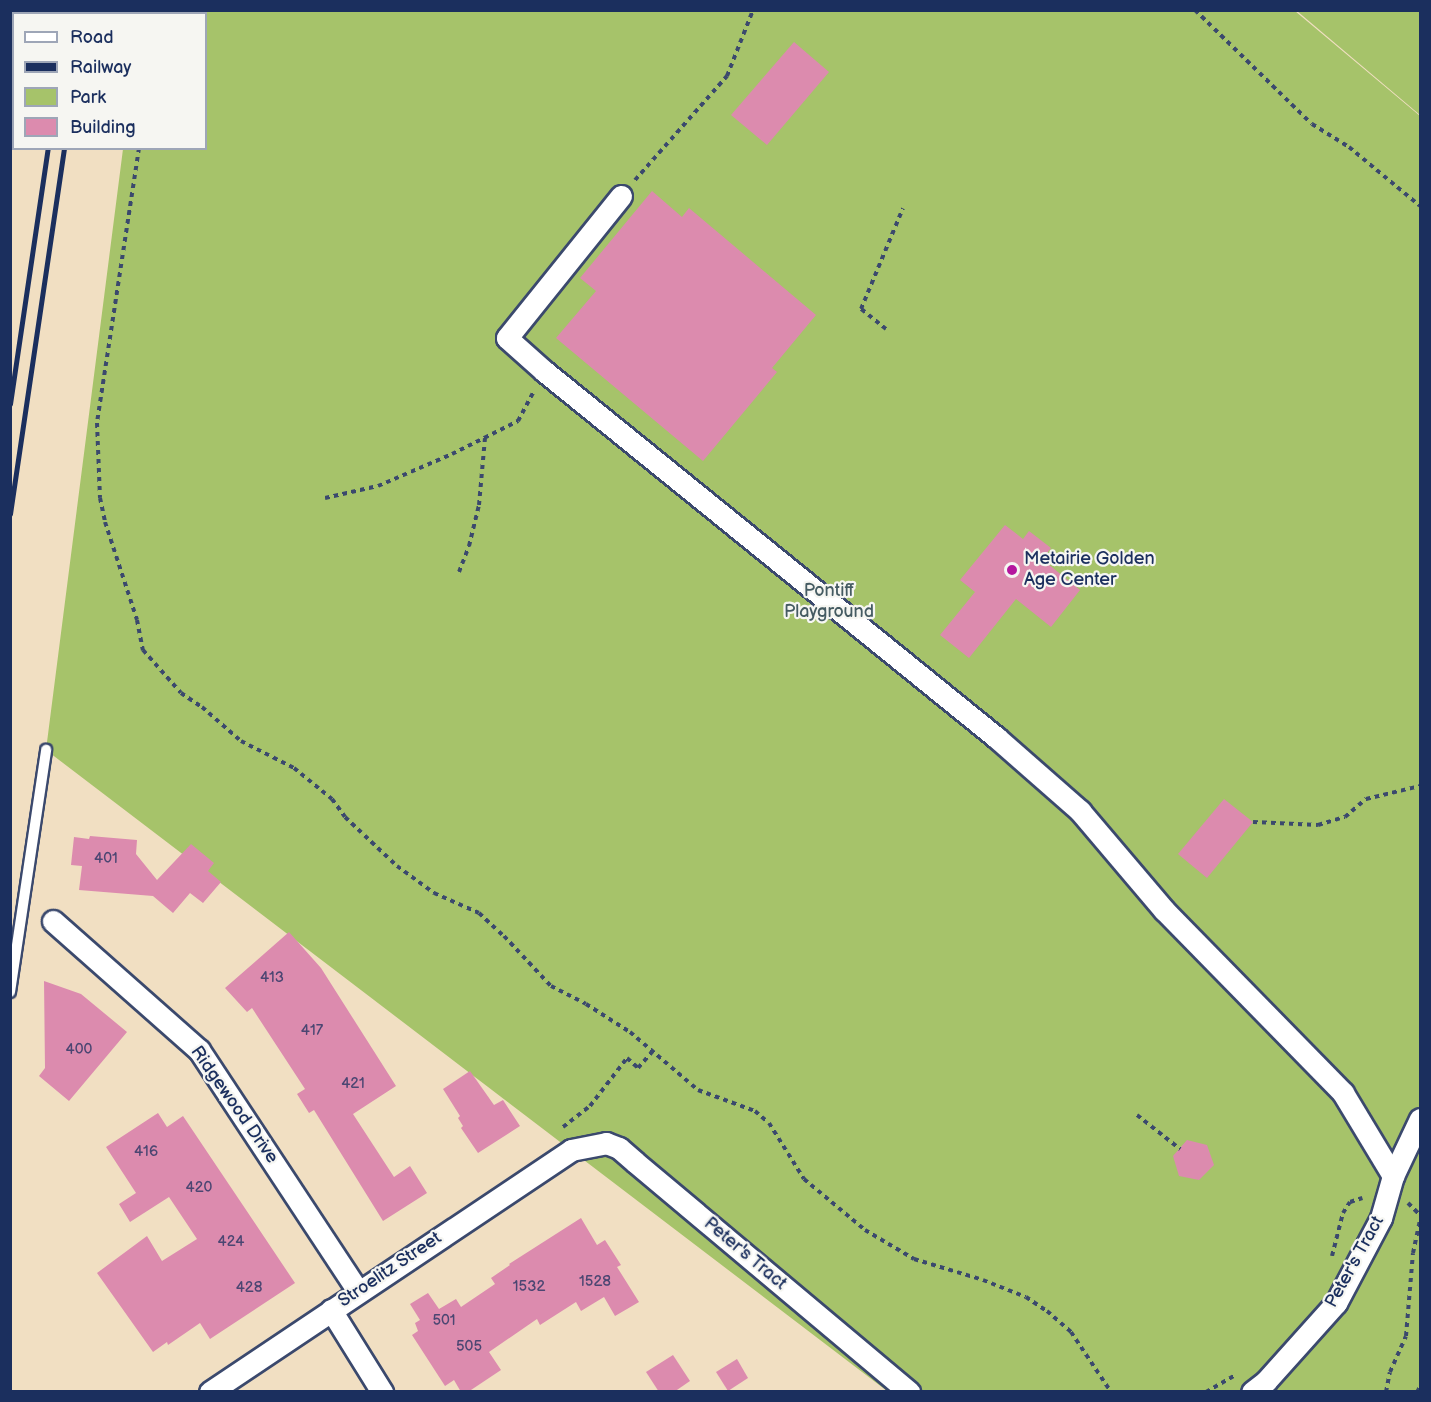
<!DOCTYPE html>
<style>
body{margin:0}
#map{position:relative;width:1431px;height:1402px;overflow:hidden;background:#f1dfc2;font-family:"Balsamiq Sans",sans-serif}
div>[style]{position:absolute}
.green>*{inset:0;background:#a6c36a}
.building>*{inset:0;background:#dc8bae}
.path>*{height:4px;margin-top:-2px;transform-origin:0;background:repeating-linear-gradient(90deg,#3b496d 0 4.5px,transparent 0 9px)}
.roads{filter:drop-shadow(2px 0 #3b496d) drop-shadow(-2px 0 #3b496d) drop-shadow(0 2px #3b496d) drop-shadow(0 -2px #3b496d)}
.service>*{height:10px;margin:-5px;padding:0 5px;transform-origin:5px;border-radius:5px;background:#fff}
.minor>*{height:21px;margin:-10.5px;padding:0 10.5px;transform-origin:10.5px;border-radius:10.5px;background:#fff}
.rail>*{height:4.5px;margin:-2.25px;padding:0 2.25px;transform-origin:2.25px;border-radius:2.25px;background:#1b2f5e}
.dots>*{width:16px;height:16px;translate:-50% -50%;box-sizing:border-box;border:3px solid #f6f6f2;border-radius:50%}
span{translate:-50% -50%;white-space:nowrap;text-align:center;line-height:1.15;-webkit-text-stroke:4.5px #f6f6f2;paint-order:stroke}
.number-label{font-size:15px;color:#4b4672}
.number-label span{-webkit-text-stroke-width:0}
.poi-label{font-size:18px;color:#1b2f5e}
.left{translate:0 -50%;text-align:left}
.park-label{font-size:18px;color:#455b62}
.street-label{font-size:18px;color:#1b2f5e}
.frame{position:absolute;inset:0;border:12px solid #1b2f5e;pointer-events:none}
.legend{position:absolute;left:12px;top:12px;width:195px;height:138px;box-sizing:border-box;background:#f6f6f2;border:2px solid #9ea6b7;margin:0;padding:8px 10px;list-style:none;font-size:18px;color:#1b2f5e}
.legend li{display:flex;align-items:center;gap:12px;height:30px}
.legend b{width:30px;border:2px solid #9ea6b7}
</style>
<div id="map">
<div class="green">
<i style="clip-path:polygon(140px 11px,1295px 11px,1420px 116px,1420px 1391px,887px 1391px,46px 750px,123px 149px,206px 148px,206px 14px,140px 13px)"></i>
<i style="clip-path:polygon(1297px 11px,1420px 11px,1420px 115px)"></i>
</div>
<div class="building">
<i style="clip-path:polygon(794px 42px,829px 72px,767px 145px,731px 115px)"></i>
<i style="clip-path:polygon(652px 191px,682px 217px,689px 208px,816px 315px,772px 368px,777px 372px,703px 461px,556px 338px,596px 291px,580px 278px)"></i>
<i style="clip-path:polygon(1005px 525px,1023px 539px,1029px 531px,1051px 548px,1042px 559px,1080px 590px,1051px 627px,1016px 599px,969px 658px,940px 635px,975px 592px,960px 580px)"></i>
<i style="clip-path:polygon(1224px 799px,1253px 822px,1207px 878px,1178px 854px)"></i>
<i style="clip-path:polygon(90px 836px,137px 840px,136px 854px,157px 880px,191px 844px,214px 863px,208px 871px,221px 882px,203px 903px,190px 893px,173px 913px,153px 896px,79px 890px,82px 866px,71px 865px,74px 837px,89px 839px)"></i>
<i style="clip-path:polygon(289px 932px,321px 968px,396px 1086px,353px 1114px,394px 1177px,410px 1166px,427px 1193px,383px 1221px,314px 1110px,309px 1113px,297px 1094px,305px 1089px,252px 1008px,247px 1012px,225px 988px)"></i>
<i style="clip-path:polygon(44px 981px,81px 994px,127px 1032px,69px 1101px,39px 1076px,45px 1068px)"></i>
<i style="clip-path:polygon(470px 1071px,494px 1105px,503px 1100px,520px 1126px,478px 1153px,461px 1128px,463px 1126px,458px 1118px,460px 1116px,443px 1089px)"></i>
<i style="clip-path:polygon(158px 1113px,167px 1127px,183px 1116px,295px 1283px,210px 1339px,200px 1323px,168px 1345px,167px 1342px,153px 1352px,97px 1273px,147px 1236px,162px 1261px,197px 1239px,169px 1197px,130px 1222px,119px 1204px,136px 1193px,106px 1147px)"></i>
<i style="clip-path:polygon(1187px 1140px,1207px 1145px,1214px 1165px,1199px 1180px,1179px 1176px,1173px 1156px)"></i>
<i style="clip-path:polygon(581px 1218px,597px 1245px,605px 1240px,621px 1265px,617px 1267px,639px 1302px,615px 1316px,604px 1297px,581px 1311px,576px 1302px,540px 1325px,537px 1319px,489px 1352px,501px 1370px,468px 1392px,461px 1392px,454px 1380px,445px 1386px,412px 1335px,418px 1331px,415px 1323px,420px 1320px,410px 1304px,428px 1293px,439px 1309px,456px 1299px,461px 1307px,495px 1284px,491px 1278px,510px 1265px,509px 1264px)"></i>
<i style="clip-path:polygon(673px 1355px,690px 1381px,674px 1392px,659px 1392px,646px 1372px)"></i>
<i style="clip-path:polygon(737px 1359px,748px 1378px,728px 1391px,716px 1372px)"></i>
</div>
<div class="path">
<i style="left:1195px;top:10px;width:163px;rotate:44.3deg"></i>
<i style="left:1312px;top:124px;width:44px;rotate:31.9deg"></i>
<i style="left:1349px;top:147px;width:92px;rotate:39.7deg"></i>
<i style="left:158px;top:14px;width:4px;rotate:-90deg"></i>
<i style="left:139px;top:148px;width:278px;rotate:98.7deg"></i>
<i style="left:97px;top:423px;width:75px;rotate:87.7deg"></i>
<i style="left:100px;top:498px;width:25px;rotate:78deg"></i>
<i style="left:105px;top:522px;width:103px;rotate:71.9deg"></i>
<i style="left:137px;top:620px;width:31px;rotate:79deg"></i>
<i style="left:143px;top:650px;width:57px;rotate:48.5deg"></i>
<i style="left:181px;top:693px;width:25px;rotate:34deg"></i>
<i style="left:202px;top:707px;width:52px;rotate:41.1deg"></i>
<i style="left:241px;top:741px;width:59px;rotate:27deg"></i>
<i style="left:294px;top:768px;width:49px;rotate:39.2deg"></i>
<i style="left:332px;top:799px;width:22px;rotate:54deg"></i>
<i style="left:345px;top:817px;width:71px;rotate:43.3deg"></i>
<i style="left:397px;top:866px;width:46px;rotate:36.1deg"></i>
<i style="left:434px;top:893px;width:49px;rotate:24deg"></i>
<i style="left:479px;top:913px;width:34px;rotate:43deg"></i>
<i style="left:504px;top:936px;width:69px;rotate:46.8deg"></i>
<i style="left:551px;top:986px;width:39px;rotate:27deg"></i>
<i style="left:586px;top:1004px;width:52px;rotate:32.5deg"></i>
<i style="left:630px;top:1032px;width:89px;rotate:40.5deg"></i>
<i style="left:698px;top:1090px;width:61px;rotate:20.2deg"></i>
<i style="left:755px;top:1111px;width:18px;rotate:41deg"></i>
<i style="left:769px;top:1123px;width:66px;rotate:58deg"></i>
<i style="left:804px;top:1179px;width:80px;rotate:39.9deg"></i>
<i style="left:865px;top:1230px;width:57px;rotate:30.6deg"></i>
<i style="left:914px;top:1259px;width:72px;rotate:16.9deg"></i>
<i style="left:983px;top:1280px;width:46px;rotate:21.6deg"></i>
<i style="left:1026px;top:1297px;width:25px;rotate:34deg"></i>
<i style="left:1047px;top:1311px;width:32px;rotate:41deg"></i>
<i style="left:1071px;top:1332px;width:72px;rotate:56.3deg"></i>
<i style="left:635px;top:180px;width:139px;rotate:-48.5deg"></i>
<i style="left:727px;top:76px;width:71px;rotate:-68.5deg"></i>
<i style="left:886px;top:329px;width:32px;rotate:-141deg"></i>
<i style="left:861px;top:309px;width:109px;rotate:-67.4deg"></i>
<i style="left:325px;top:498px;width:54px;rotate:-12.8deg"></i>
<i style="left:378px;top:486px;width:81px;rotate:-23.4deg"></i>
<i style="left:452px;top:454px;width:74px;rotate:-26.6deg"></i>
<i style="left:518px;top:421px;width:34px;rotate:-62deg"></i>
<i style="left:459px;top:572px;width:28px;rotate:-69deg"></i>
<i style="left:469px;top:546px;width:42px;rotate:-76.3deg"></i>
<i style="left:479px;top:505px;width:67px;rotate:-84.9deg"></i>
<i style="left:1253px;top:822px;width:65px;rotate:2.6deg"></i>
<i style="left:1318px;top:825px;width:28px;rotate:-17deg"></i>
<i style="left:1345px;top:817px;width:28px;rotate:-41deg"></i>
<i style="left:1366px;top:799px;width:56px;rotate:-13.5deg"></i>
<i style="left:1137px;top:1115px;width:55px;rotate:38.3deg"></i>
<i style="left:563px;top:1127px;width:34px;rotate:-38deg"></i>
<i style="left:590px;top:1106px;width:61px;rotate:-52.4deg"></i>
<i style="left:627px;top:1058px;width:15px;rotate:42deg"></i>
<i style="left:638px;top:1068px;width:23px;rotate:-49deg"></i>
<i style="left:1408px;top:1203px;width:17px;rotate:45deg"></i>
<i style="left:1332px;top:1256px;width:44px;rotate:-75.7deg"></i>
<i style="left:1343px;top:1213px;width:13px;rotate:-58deg"></i>
<i style="left:1350px;top:1202px;width:13px;rotate:-18deg"></i>
<i style="left:1206px;top:1392px;width:32px;rotate:-30deg"></i>
<i style="left:1386px;top:1392px;width:20px;rotate:-79deg"></i>
<i style="left:1390px;top:1372px;width:39px;rotate:-66deg"></i>
<i style="left:1406px;top:1336px;width:83px;rotate:-85.2deg"></i>
<i style="left:1413px;top:1253px;width:33px;rotate:-78deg"></i>
<i style="left:1417px;top:1392px;width:6px;rotate:-59deg"></i>
</div>
<div class="roads">
<div class="service">
<i style="left:10px;top:992px;width:245px;rotate:-81.5deg"></i>
</div>
<div class="minor">
<i style="left:621px;top:196px;width:182px;rotate:128.8deg"></i>
<i style="left:507px;top:338px;width:50px;rotate:41.7deg"></i>
<i style="left:544px;top:371px;width:583px;rotate:39.01deg"></i>
<i style="left:997px;top:738px;width:111px;rotate:41.3deg"></i>
<i style="left:1080px;top:811px;width:130px;rotate:49.7deg"></i>
<i style="left:1164px;top:910px;width:256px;rotate:45.6deg"></i>
<i style="left:1343px;top:1093px;width:97px;rotate:58.9deg"></i>
<i style="left:53px;top:921px;width:195px;rotate:41.5deg"></i>
<i style="left:199px;top:1050px;width:289px;rotate:56.6deg"></i>
<i style="left:331px;top:1310px;width:97px;rotate:58.1deg"></i>
<i style="left:210px;top:1392px;width:435px;rotate:-33.8deg"></i>
<i style="left:571px;top:1150px;width:36px;rotate:-11deg"></i>
<i style="left:606px;top:1143px;width:14px;rotate:21deg"></i>
<i style="left:619px;top:1148px;width:21px;rotate:41deg"></i>
<i style="left:635px;top:1162px;width:358px;rotate:40deg"></i>
<i style="left:1252px;top:1392px;width:18px;rotate:-38deg"></i>
<i style="left:1266px;top:1381px;width:105px;rotate:-48.1deg"></i>
<i style="left:1336px;top:1303px;width:96px;rotate:-62.1deg"></i>
<i style="left:1381px;top:1218px;width:44px;rotate:-74.1deg"></i>
<i style="left:1393px;top:1176px;width:63px;rotate:-64.7deg"></i>
</div>
</div>
<div class="rail">
<i style="left:69px;top:14px;width:4px;rotate:-90deg"></i>
<i style="left:84px;top:14px;width:4px;rotate:-76deg"></i>
<i style="left:10px;top:404px;width:259px;rotate:-81.6deg"></i>
<i style="left:10px;top:514px;width:370px;rotate:-81.6deg"></i>
</div>
<div class="dots">
<i style="left:1012px;top:570px;background:#b5179e"></i>
</div>
<div class="number-label">
<span style="left:106px;top:859px">401</span>
<span style="left:272px;top:978px">413</span>
<span style="left:312px;top:1031px">417</span>
<span style="left:79px;top:1050px">400</span>
<span style="left:353px;top:1084px">421</span>
<span style="left:146px;top:1152px">416</span>
<span style="left:199px;top:1188px">420</span>
<span style="left:231px;top:1242px">424</span>
<span style="left:595px;top:1282px">1528</span>
<span style="left:529px;top:1287px">1532</span>
<span style="left:249px;top:1288px">428</span>
<span style="left:444px;top:1321px">501</span>
<span style="left:469px;top:1347px">505</span>
</div>
<div class="poi-label">
<span class="left" style="left:1024px;top:570px">Metairie Golden<br>Age Center</span>
</div>
<div class="park-label">
<span style="left:829px;top:602px">Pontiff<br>Playground</span>
</div>
<div class="street-label">
<span style="left:234px;top:1105px;rotate:55deg">Ridgewood Drive</span>
<span style="left:745px;top:1254px;rotate:40deg">Peter's Tract</span>
<span style="left:1355px;top:1262px;rotate:-61deg">Peter's Tract</span>
<span style="left:390px;top:1270px;rotate:-34deg">Stroelitz Street</span>
</div>
<div class="frame"></div>
<ul class="legend">
<li><b style="height:8px;background:#fff"></b>Road</li>
<li><b style="height:8px;background:#1b2f5e"></b>Railway</li>
<li><b style="height:16px;background:#a6c36a"></b>Park</li>
<li><b style="height:16px;background:#dc8bae"></b>Building</li>
</ul>
</div>
